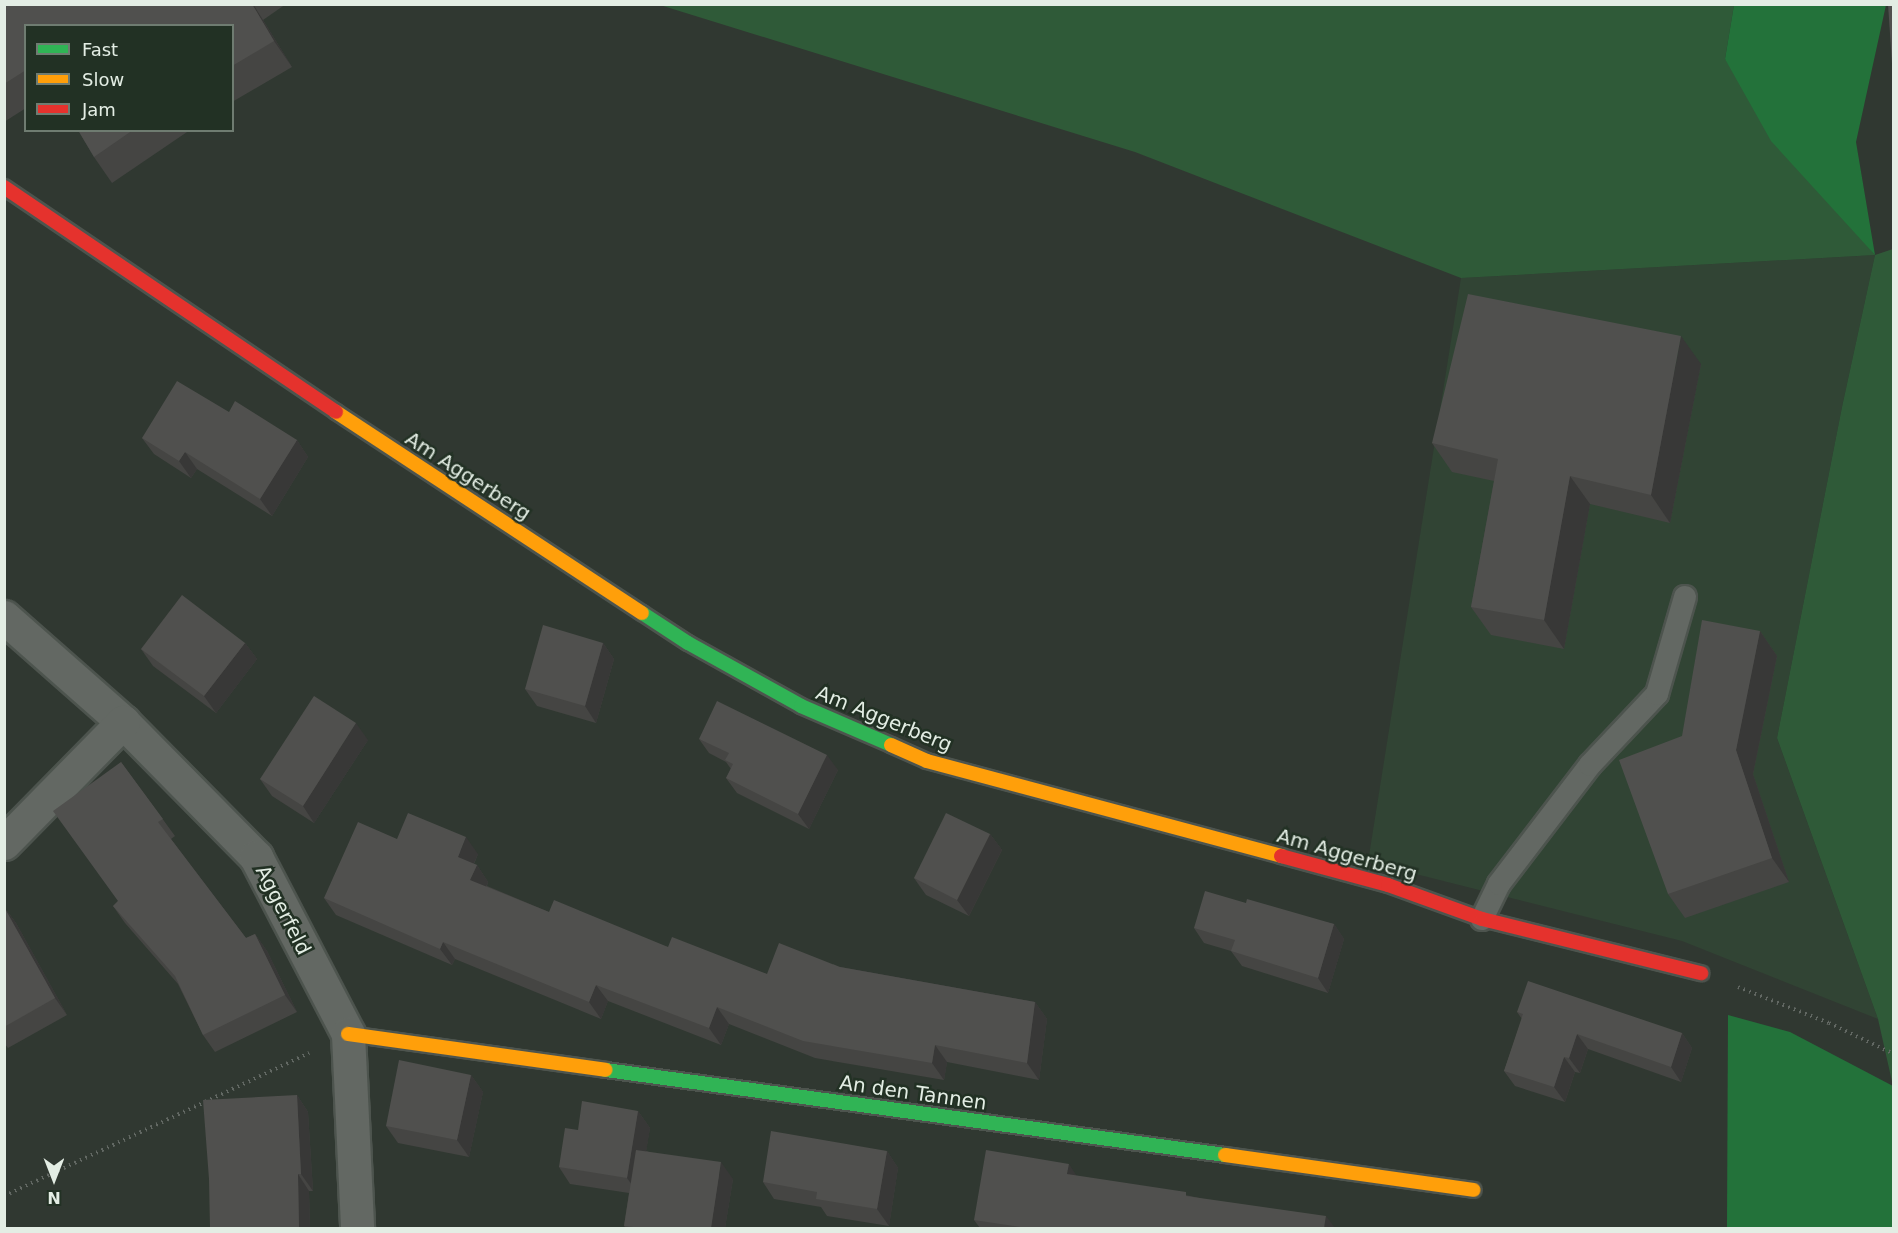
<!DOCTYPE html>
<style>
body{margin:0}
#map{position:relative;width:1898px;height:1233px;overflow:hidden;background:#303831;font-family:"DejaVu Sans",sans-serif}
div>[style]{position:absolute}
.built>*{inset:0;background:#314434}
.green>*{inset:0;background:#2f5a38}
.forest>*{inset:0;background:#23723a}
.path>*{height:4px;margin-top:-2px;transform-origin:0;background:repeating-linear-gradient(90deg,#626863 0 1.5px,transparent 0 6px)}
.roads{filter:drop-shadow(2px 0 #4d544e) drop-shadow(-2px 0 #4d544e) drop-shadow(0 2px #4d544e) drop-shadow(0 -2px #4d544e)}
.lane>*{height:22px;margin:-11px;padding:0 11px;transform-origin:11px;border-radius:11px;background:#636863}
.street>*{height:33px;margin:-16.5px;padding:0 16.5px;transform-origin:16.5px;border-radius:16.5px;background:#636863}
.fast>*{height:14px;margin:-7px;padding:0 7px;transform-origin:7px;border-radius:7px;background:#30b455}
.slow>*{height:14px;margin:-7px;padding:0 7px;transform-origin:7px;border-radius:7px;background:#ff9f0a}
.jam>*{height:14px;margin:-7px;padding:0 7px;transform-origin:7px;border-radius:7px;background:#e5322d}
.wall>*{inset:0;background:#454543}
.shaded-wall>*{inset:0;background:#383837}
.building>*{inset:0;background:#50504e}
span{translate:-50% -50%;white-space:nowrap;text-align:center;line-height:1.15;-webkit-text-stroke:5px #223124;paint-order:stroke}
.street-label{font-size:20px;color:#e3ede4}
.frame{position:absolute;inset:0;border:6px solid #e3ede4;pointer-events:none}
.legend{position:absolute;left:24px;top:24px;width:210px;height:108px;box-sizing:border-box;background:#223124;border:2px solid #6f7c71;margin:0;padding:8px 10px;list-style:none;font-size:18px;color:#e3ede4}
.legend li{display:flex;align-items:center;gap:12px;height:30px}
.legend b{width:30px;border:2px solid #6f7c71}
.north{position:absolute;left:24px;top:1149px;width:60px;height:60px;-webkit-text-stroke:4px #223124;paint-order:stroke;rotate:180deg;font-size:16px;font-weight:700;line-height:24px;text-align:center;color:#e3ede4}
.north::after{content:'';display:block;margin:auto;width:21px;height:27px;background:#e3ede4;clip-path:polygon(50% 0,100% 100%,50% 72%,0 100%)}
</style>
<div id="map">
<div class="built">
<i style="clip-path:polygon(1875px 255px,1842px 407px,1777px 738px,1878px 1019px,1682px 941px,1368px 862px,1461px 278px)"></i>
</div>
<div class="green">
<i style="clip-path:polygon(660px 5px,1734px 5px,1725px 59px,1875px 255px,1893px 249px,1893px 1086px,1878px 1019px,1777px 738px,1842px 407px,1875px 255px,1461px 278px,1135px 152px)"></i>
</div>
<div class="forest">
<i style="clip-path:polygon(1734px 5px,1886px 5px,1856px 142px,1875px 255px,1771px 141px,1725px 59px)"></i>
<i style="clip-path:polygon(1728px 1015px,1790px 1032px,1893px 1086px,1893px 1228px,1727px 1228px)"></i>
</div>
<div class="path">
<i style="left:1738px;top:987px;width:98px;rotate:21.6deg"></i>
<i style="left:1829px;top:1023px;width:72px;rotate:25.5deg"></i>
<i style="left:4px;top:1196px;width:337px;rotate:-25.1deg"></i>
</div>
<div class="roads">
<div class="lane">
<i style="left:1482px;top:919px;width:39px;rotate:-64deg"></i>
<i style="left:1499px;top:884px;width:150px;rotate:-52.6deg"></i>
<i style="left:1590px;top:765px;width:98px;rotate:-46.7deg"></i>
<i style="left:1657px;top:694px;width:101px;rotate:-73.9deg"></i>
</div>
<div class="street">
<i style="left:4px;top:617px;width:159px;rotate:41.4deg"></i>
<i style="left:123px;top:722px;width:190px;rotate:45.4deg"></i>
<i style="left:256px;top:857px;width:199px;rotate:62.5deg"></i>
<i style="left:348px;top:1034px;width:194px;rotate:87.3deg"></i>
<i style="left:4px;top:843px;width:170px;rotate:-45.5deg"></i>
</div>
<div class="fast">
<i style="left:642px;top:613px;width:55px;rotate:33.1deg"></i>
<i style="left:688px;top:643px;width:129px;rotate:29.1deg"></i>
<i style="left:801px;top:706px;width:98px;rotate:23.4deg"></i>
<i style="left:606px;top:1070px;width:625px;rotate:7.82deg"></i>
</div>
<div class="slow">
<i style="left:336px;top:412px;width:366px;rotate:33.3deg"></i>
<i style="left:891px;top:745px;width:39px;rotate:24deg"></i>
<i style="left:927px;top:761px;width:367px;rotate:15deg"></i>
<i style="left:348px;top:1034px;width:260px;rotate:7.9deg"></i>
<i style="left:1225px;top:1155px;width:251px;rotate:8deg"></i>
</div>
<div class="jam">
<i style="left:4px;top:187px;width:401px;rotate:34.1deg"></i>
<i style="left:1281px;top:856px;width:111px;rotate:15.2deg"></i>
<i style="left:1388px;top:885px;width:100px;rotate:19.9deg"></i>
<i style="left:1482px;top:919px;width:226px;rotate:13.9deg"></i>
</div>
</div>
<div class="wall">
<i style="clip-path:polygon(4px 4px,286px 4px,263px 20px,292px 67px,232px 102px,232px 26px,26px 26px,26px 108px,4px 122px)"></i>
<i style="clip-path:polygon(78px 130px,190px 130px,112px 183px,94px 157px)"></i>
<i style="clip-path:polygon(1701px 364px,1670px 523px,1590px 504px,1564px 649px,1491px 635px,1471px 607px,1494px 481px,1452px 472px,1432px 443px)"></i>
<i style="clip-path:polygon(229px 412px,297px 440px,308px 457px,272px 516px,197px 469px,191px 478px,154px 454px,142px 438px)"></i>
<i style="clip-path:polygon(1760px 631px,1777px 656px,1753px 774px,1789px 882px,1685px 918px,1668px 894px,1682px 736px)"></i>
<i style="clip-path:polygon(245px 643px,257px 659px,216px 713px,153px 666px,141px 649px)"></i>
<i style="clip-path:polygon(603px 643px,614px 659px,596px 723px,537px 706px,525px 689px)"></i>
<i style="clip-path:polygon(699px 739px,838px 770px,809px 829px,737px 793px,726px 778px,731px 769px,726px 762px,709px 753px)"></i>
<i style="clip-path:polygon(368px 740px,314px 823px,272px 796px,260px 779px)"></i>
<i style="clip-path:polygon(121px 762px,175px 836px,171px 839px,246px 938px,255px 934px,267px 951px,297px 1012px,215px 1052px,203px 1035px,178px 984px,125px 923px,113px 906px,118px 901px)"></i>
<i style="clip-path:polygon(990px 834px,1002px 850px,969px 916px,926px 895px,914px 878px)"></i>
<i style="clip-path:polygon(397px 839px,478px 854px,474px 864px,477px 865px,488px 882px,487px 886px,549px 912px,668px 947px,767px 974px,840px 967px,1035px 1002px,1047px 1019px,1039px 1080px,947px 1062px,944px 1080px,815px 1058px,729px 1024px,721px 1045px,608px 1001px,601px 1019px,455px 959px,452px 965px,336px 915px,324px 898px)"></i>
<i style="clip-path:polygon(1246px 903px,1334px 924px,1344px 939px,1328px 993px,1242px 966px,1231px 951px,1204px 943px,1194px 928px)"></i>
<i style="clip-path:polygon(4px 907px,16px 923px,67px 1015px,8px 1048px,4px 1043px)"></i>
<i style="clip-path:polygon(1517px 1012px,1682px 1033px,1692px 1048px,1681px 1082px,1588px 1049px,1580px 1073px,1575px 1072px,1565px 1102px,1515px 1086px,1504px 1071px,1522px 1019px)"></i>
<i style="clip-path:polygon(471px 1075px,483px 1092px,469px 1157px,398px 1143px,386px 1126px)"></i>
<i style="clip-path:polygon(297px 1095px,308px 1112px,313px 1191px,309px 1191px,310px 1228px,210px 1228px)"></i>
<i style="clip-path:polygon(638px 1111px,650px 1128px,646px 1151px,733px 1179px,725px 1228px,626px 1228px,624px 1226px,629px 1193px,570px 1184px,559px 1167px,578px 1130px)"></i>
<i style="clip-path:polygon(887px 1151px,898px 1168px,889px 1226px,827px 1216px,821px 1207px,774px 1199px,763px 1182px)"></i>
<i style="clip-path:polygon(1077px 1176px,1190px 1196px,1335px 1228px,980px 1228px,974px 1220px)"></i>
</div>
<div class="shaded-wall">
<i style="clip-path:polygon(252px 4px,253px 4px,263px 20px,292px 67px,274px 41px)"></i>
<i style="clip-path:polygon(1681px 336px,1701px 364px,1670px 523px,1651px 495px)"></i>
<i style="clip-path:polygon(297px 440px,308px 457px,272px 516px,260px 499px)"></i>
<i style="clip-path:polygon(185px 452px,197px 469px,191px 478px,179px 461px)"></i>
<i style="clip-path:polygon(1570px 476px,1590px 504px,1564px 649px,1544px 620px)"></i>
<i style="clip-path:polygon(1760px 631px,1777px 656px,1753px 774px,1789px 882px,1772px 858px,1736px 750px)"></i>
<i style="clip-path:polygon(245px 643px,257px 659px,216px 713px,204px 696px)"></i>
<i style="clip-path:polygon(603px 643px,614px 659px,596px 723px,585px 706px)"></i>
<i style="clip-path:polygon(356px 723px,368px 740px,314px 823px,303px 806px)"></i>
<i style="clip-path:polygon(827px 755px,838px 770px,809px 829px,798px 814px)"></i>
<i style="clip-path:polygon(990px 834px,1002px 850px,969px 916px,957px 900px)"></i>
<i style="clip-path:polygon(466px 837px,478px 854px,469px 874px,458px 857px)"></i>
<i style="clip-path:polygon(477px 865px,488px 882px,482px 897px,470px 880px)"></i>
<i style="clip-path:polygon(4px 907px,16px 923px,67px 1015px,55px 998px)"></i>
<i style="clip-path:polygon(1334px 924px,1344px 939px,1328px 993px,1318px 978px)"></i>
<i style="clip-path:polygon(255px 934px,267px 951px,297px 1012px,285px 995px)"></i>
<i style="clip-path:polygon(443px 942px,455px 959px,452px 965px,440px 949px)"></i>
<i style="clip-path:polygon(596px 985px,608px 1001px,601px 1019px,589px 1002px)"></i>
<i style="clip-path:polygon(1035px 1002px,1047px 1019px,1039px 1080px,1027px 1063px)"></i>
<i style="clip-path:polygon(717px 1007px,729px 1024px,721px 1045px,709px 1028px)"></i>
<i style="clip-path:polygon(1682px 1033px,1692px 1048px,1681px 1082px,1671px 1067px)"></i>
<i style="clip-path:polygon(1577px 1034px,1588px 1049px,1580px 1073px,1569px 1058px)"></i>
<i style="clip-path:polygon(935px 1045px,947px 1062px,944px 1080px,932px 1063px)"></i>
<i style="clip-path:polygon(1564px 1057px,1575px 1072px,1565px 1102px,1554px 1087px)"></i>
<i style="clip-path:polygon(471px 1075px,483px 1092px,469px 1157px,457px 1140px)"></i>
<i style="clip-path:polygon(297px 1095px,308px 1112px,313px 1191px,301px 1174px)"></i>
<i style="clip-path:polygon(638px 1111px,650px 1128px,639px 1195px,627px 1178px)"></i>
<i style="clip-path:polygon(887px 1151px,898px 1168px,889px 1226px,877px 1209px)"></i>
<i style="clip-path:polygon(721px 1162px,733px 1179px,725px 1228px,711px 1228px)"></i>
<i style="clip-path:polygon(1069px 1164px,1080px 1181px,1067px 1174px)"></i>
<i style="clip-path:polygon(298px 1174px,309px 1191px,310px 1228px,299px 1228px)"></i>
<i style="clip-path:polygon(1326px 1216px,1335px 1228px,1324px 1228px)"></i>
</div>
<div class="building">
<i style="clip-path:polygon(4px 4px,252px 4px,274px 41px,232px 66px,232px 26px,26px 26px,26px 70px,4px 84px)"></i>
<i style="clip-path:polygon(1888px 4px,1893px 4px,1893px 79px)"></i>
<i style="clip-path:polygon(78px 130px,133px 130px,94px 157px)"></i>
<i style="clip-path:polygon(1468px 294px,1681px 336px,1651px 495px,1570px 476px,1544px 620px,1471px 607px,1498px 459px,1432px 443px)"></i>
<i style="clip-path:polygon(177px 381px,229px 412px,235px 401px,297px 440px,260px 499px,185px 452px,179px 461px,142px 438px)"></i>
<i style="clip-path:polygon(182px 595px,245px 643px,204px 696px,141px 649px)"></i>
<i style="clip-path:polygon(1702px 620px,1760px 631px,1736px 750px,1772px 858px,1668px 894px,1619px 760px,1682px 736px)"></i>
<i style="clip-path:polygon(543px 625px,603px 643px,585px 706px,525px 689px)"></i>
<i style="clip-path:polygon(314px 696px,356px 723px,303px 806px,260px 779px)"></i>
<i style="clip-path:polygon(717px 701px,827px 755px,798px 814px,726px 778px,733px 764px,725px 760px,729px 753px,699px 739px)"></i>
<i style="clip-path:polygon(121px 762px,163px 819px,158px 822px,246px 938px,255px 934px,285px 995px,203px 1035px,175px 976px,113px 906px,118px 901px,53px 811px)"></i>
<i style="clip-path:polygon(408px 813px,466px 837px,458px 857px,477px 865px,470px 880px,549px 912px,554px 900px,668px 947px,672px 937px,767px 974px,779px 943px,840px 967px,1035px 1002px,1027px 1063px,935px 1045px,932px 1063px,803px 1041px,717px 1007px,709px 1028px,596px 985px,589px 1002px,443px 942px,440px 949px,324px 898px,358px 822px,397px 839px)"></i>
<i style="clip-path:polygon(946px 813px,990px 834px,957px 900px,914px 878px)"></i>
<i style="clip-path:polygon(1205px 891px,1246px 903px,1247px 899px,1334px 924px,1318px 978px,1231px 951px,1235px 940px,1194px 928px)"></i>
<i style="clip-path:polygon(4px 907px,55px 998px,4px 1027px)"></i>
<i style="clip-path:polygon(1528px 981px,1682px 1033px,1671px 1067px,1577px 1034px,1569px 1058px,1564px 1057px,1554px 1087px,1504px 1071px,1523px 1014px,1517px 1012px)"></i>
<i style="clip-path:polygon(399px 1060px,471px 1075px,457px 1140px,386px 1126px)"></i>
<i style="clip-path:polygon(297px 1095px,301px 1174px,298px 1174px,299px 1228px,210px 1228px,209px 1179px,203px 1100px)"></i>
<i style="clip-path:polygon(582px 1101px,638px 1111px,627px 1178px,559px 1167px,565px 1128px,578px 1130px)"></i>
<i style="clip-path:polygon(771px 1131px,887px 1151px,877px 1209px,816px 1199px,817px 1192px,763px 1182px)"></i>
<i style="clip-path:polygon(636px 1150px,721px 1162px,711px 1228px,643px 1228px,624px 1226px)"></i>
<i style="clip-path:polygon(986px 1150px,1069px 1164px,1067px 1174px,1186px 1192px,1186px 1196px,1326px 1216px,1324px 1228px,1027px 1228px,974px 1220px)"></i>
</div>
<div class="street-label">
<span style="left:468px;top:476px;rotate:33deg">Am Aggerberg</span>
<span style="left:884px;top:719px;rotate:22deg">Am Aggerberg</span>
<span style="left:1347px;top:855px;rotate:16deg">Am Aggerberg</span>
<span style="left:283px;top:910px;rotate:63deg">Aggerfeld</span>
<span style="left:913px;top:1093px;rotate:8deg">An den Tannen</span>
</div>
<div class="frame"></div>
<ul class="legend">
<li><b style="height:8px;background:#30b455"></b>Fast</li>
<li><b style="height:8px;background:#ff9f0a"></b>Slow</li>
<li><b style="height:8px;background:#e5322d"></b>Jam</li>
</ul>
<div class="north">N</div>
</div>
